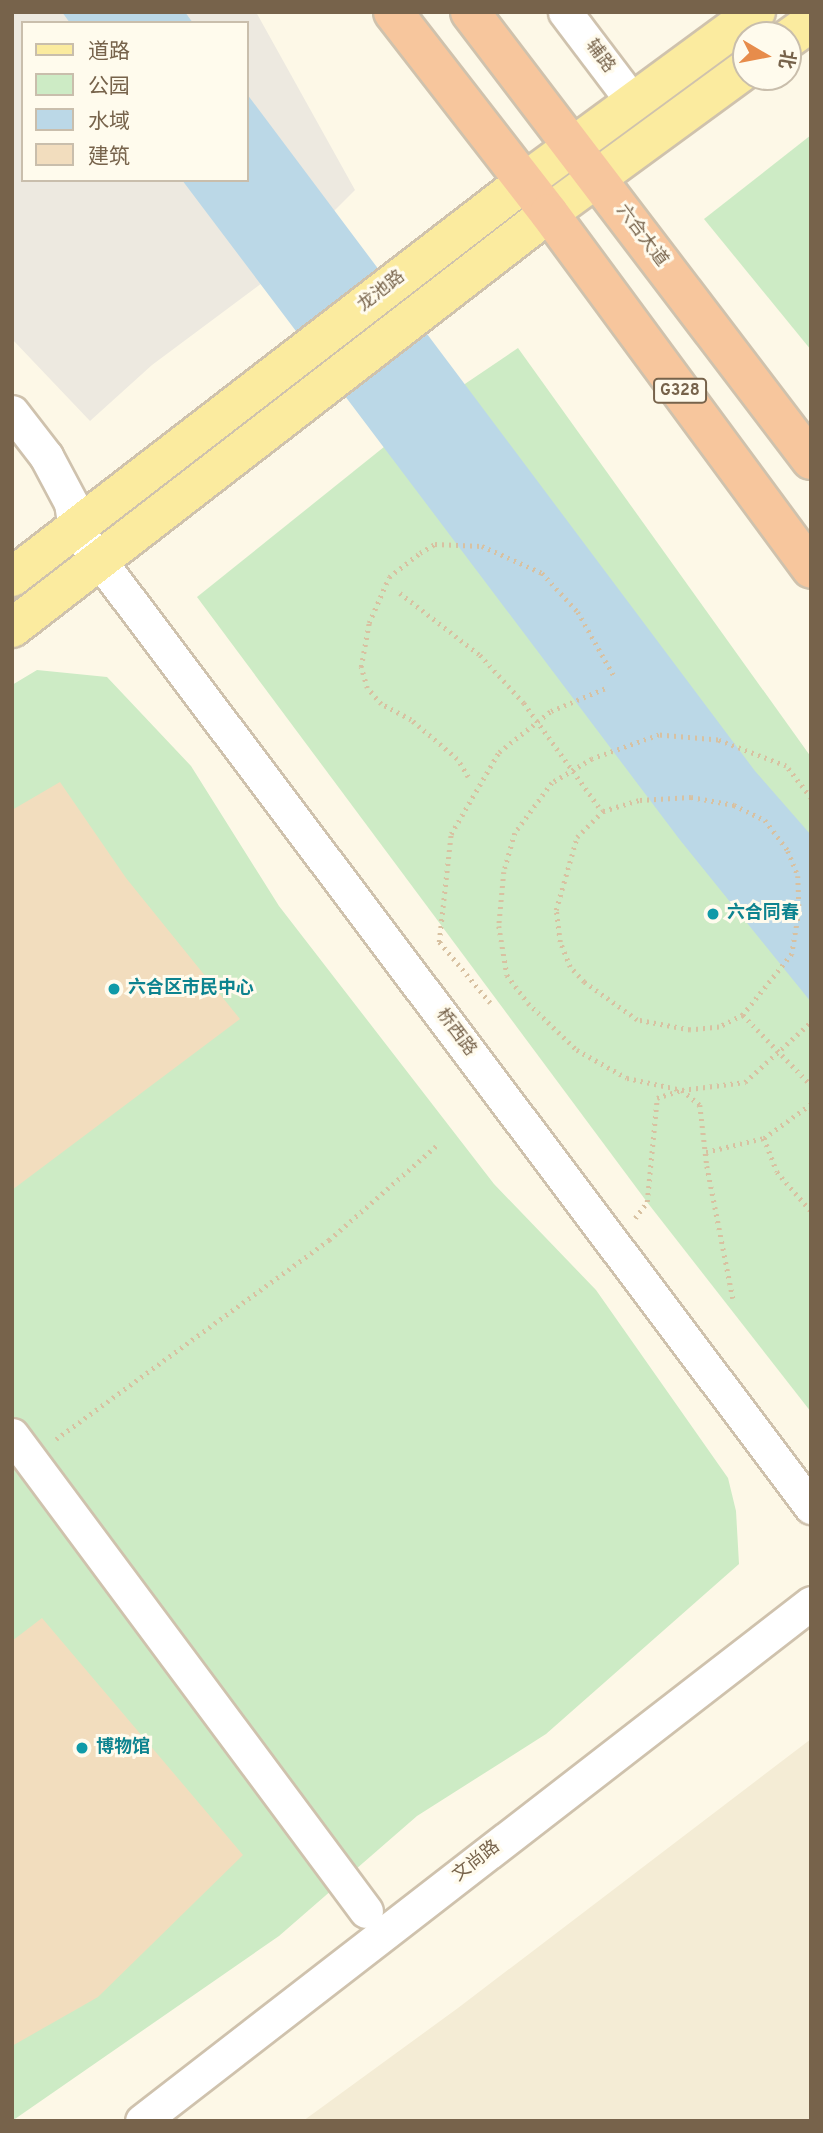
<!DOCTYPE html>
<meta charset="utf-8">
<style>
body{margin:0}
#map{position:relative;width:823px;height:2133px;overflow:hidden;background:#fdf8e7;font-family:Overpass,"Noto Sans SC",sans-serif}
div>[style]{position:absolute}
.residential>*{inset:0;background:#f4ecd5}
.industrial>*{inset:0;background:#ede9e0}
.green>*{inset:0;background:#cdebc5}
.water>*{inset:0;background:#bbd8e7}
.building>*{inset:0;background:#f2ddbe}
.path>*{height:4.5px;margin-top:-2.25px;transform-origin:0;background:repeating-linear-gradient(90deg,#d8c1a1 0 2px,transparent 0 7px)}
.roads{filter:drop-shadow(2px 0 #cfc2ad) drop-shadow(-2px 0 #cfc2ad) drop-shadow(0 2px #cfc2ad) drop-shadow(0 -2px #cfc2ad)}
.minor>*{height:33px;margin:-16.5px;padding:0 16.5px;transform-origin:16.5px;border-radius:16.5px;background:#fff}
.major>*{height:38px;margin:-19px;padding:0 19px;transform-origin:19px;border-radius:19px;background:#fbeb9f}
.highway>*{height:38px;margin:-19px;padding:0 19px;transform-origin:19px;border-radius:19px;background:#f7c69d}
.dots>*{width:19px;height:19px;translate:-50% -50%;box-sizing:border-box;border:4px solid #fffbed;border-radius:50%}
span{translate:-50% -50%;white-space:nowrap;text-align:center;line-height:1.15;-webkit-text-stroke:6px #fffbed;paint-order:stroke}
.shield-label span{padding:2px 5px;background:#fffbed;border:2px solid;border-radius:5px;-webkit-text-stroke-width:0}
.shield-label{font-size:16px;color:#77634b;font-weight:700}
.street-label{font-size:18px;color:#77634b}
.culture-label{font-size:18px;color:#0d838f;font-weight:700}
.left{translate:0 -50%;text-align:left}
.frame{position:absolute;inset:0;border:14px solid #77634b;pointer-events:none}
.legend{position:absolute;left:21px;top:21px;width:228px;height:161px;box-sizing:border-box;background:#fffbed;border:2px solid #c9beac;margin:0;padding:9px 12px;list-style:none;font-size:21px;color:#77634b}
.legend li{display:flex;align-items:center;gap:14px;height:35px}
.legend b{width:35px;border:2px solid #c9beac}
.north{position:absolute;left:732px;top:21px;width:70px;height:70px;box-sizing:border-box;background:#fffbed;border:2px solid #c9beac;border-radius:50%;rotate:100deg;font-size:19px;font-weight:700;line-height:28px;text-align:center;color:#77634b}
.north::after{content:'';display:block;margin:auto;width:24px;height:32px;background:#e78c4b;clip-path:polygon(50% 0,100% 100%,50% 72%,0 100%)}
</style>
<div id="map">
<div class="residential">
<i style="clip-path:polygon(811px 1739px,811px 2121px,303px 2121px,458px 2008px)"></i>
</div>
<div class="industrial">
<i style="clip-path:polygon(evenodd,12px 12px,256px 12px,355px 190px,262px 283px,152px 365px,90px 421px,12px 339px,12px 12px,23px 23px,247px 23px,247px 180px,23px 180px,23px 23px)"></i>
</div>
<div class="green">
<i style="clip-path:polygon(811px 135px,811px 350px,704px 219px)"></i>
<i style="clip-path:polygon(518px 348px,811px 757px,811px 1412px,647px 1202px,197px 597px,450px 394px)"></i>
<i style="clip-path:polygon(37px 670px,107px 677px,191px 766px,279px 906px,494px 1184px,596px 1290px,728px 1478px,736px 1511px,739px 1564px,546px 1734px,417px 1816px,279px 1936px,12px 2121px,12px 685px)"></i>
</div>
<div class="water">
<i style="clip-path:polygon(62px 12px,185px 12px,193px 23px,70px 23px)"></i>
<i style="clip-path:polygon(247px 94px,755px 771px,811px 835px,811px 1002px,680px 840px,182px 180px,247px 180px)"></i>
</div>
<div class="building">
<i style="clip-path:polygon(60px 782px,126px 878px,240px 1019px,12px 1190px,12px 810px)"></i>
<i style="clip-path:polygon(42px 1618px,243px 1855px,98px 1997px,12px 2046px,12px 1641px)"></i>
</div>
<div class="path">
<i style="left:400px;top:593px;width:101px;rotate:37.8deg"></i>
<i style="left:480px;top:655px;width:65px;rotate:47.5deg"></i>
<i style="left:524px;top:703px;width:128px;rotate:54.2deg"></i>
<i style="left:468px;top:777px;width:21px;rotate:-121deg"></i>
<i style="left:457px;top:759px;width:60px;rotate:-139.7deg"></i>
<i style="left:411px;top:720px;width:34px;rotate:-152deg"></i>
<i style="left:381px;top:704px;width:21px;rotate:-131deg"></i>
<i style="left:367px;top:688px;width:22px;rotate:-106deg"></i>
<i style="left:361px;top:667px;width:45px;rotate:-79.7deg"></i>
<i style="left:369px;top:623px;width:50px;rotate:-66.5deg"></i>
<i style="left:389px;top:577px;width:39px;rotate:-38deg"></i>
<i style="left:420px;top:553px;width:17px;rotate:-31deg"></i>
<i style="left:435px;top:544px;width:47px;rotate:2.4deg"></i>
<i style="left:482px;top:546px;width:66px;rotate:24.2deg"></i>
<i style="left:542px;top:573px;width:53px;rotate:47.3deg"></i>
<i style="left:578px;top:612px;width:73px;rotate:60.6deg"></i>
<i style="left:691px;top:797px;width:44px;rotate:10.5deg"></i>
<i style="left:734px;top:805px;width:34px;rotate:26deg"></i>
<i style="left:765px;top:820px;width:39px;rotate:53deg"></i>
<i style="left:788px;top:851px;width:27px;rotate:68deg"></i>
<i style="left:798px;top:876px;width:36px;rotate:88deg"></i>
<i style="left:799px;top:912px;width:43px;rotate:99.5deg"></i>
<i style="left:792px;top:954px;width:78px;rotate:128.8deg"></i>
<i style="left:743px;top:1015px;width:27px;rotate:153deg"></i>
<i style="left:719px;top:1027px;width:29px;rotate:174deg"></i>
<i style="left:690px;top:1030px;width:54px;rotate:-169.3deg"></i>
<i style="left:637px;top:1020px;width:65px;rotate:-144.4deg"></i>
<i style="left:584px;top:982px;width:21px;rotate:-133deg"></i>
<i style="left:570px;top:967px;width:27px;rotate:-112deg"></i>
<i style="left:560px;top:942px;width:32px;rotate:-97deg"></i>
<i style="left:556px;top:910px;width:76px;rotate:-74deg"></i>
<i style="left:577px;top:837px;width:37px;rotate:-45deg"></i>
<i style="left:603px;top:811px;width:39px;rotate:-17deg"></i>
<i style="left:640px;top:800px;width:51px;rotate:-3.4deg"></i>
<i style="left:811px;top:798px;width:41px;rotate:-128deg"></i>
<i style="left:786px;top:766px;width:73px;rotate:-159.1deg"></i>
<i style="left:718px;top:740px;width:59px;rotate:-175.2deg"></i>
<i style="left:659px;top:735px;width:71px;rotate:160.3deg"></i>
<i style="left:592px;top:759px;width:47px;rotate:149deg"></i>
<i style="left:552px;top:783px;width:62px;rotate:126.5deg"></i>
<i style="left:515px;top:833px;width:41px;rotate:105.8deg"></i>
<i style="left:504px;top:872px;width:54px;rotate:95.3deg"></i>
<i style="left:499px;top:926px;width:50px;rotate:80.7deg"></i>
<i style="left:507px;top:975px;width:35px;rotate:53deg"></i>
<i style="left:528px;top:1003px;width:68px;rotate:43.8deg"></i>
<i style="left:577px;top:1050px;width:57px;rotate:29.2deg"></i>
<i style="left:627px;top:1078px;width:56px;rotate:12.3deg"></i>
<i style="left:682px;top:1090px;width:64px;rotate:-7.2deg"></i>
<i style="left:745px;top:1082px;width:89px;rotate:-42.3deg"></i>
<i style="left:490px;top:1003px;width:80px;rotate:-129.9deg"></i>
<i style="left:439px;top:942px;width:109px;rotate:-83.7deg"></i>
<i style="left:451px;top:834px;width:95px;rotate:-59.7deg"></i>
<i style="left:499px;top:752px;width:66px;rotate:-38.3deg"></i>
<i style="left:551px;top:711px;width:62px;rotate:-22.8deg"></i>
<i style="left:743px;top:1015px;width:98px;rotate:45.8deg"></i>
<i style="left:764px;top:1138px;width:36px;rotate:69deg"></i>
<i style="left:777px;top:1172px;width:52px;rotate:48.9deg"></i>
<i style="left:706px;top:1152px;width:60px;rotate:-13.6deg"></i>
<i style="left:764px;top:1138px;width:58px;rotate:-35.9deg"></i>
<i style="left:635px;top:1218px;width:20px;rotate:-53deg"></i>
<i style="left:647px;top:1202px;width:104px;rotate:-84.5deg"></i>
<i style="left:657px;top:1098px;width:26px;rotate:-18deg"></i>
<i style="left:682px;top:1090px;width:23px;rotate:40deg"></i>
<i style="left:700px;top:1105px;width:61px;rotate:83.5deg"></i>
<i style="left:707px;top:1166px;width:135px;rotate:78.9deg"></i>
<i style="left:56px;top:1439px;width:338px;rotate:-36.1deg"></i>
<i style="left:329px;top:1240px;width:144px;rotate:-41.3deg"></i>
</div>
<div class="roads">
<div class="minor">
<i style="left:565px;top:12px;width:113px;rotate:52.9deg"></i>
<i style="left:12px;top:412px;width:56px;rotate:52.3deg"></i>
<i style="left:46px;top:456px;width:53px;rotate:62deg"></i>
<i style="left:71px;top:503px;width:25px;rotate:81deg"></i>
<i style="left:75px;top:528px;width:1225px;rotate:53.06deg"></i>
<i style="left:12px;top:1435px;width:593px;rotate:53.36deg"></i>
<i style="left:142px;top:2121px;width:846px;rotate:-37.75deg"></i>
</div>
<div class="major">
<i style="left:788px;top:39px;width:29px;rotate:-36deg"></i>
<i style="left:12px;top:577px;width:645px;rotate:-37.63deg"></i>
<i style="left:523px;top:183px;width:289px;rotate:-36.3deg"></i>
<i style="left:12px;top:628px;width:679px;rotate:-37.7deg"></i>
<i style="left:549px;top:213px;width:244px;rotate:-36.2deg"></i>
</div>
<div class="highway">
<i style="left:393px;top:12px;width:254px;rotate:52.2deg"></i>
<i style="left:549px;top:213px;width:442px;rotate:53.6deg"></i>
<i style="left:470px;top:12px;width:563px;rotate:52.72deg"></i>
</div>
</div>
<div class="dots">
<i style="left:713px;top:914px;background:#0f9aa8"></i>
<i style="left:114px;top:989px;background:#0f9aa8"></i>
<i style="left:82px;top:1748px;background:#0f9aa8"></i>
</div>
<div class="shield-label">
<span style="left:680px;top:391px">G328</span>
</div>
<div class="street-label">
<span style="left:599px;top:57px;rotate:53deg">辅路</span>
<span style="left:641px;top:236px;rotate:53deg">六合大道</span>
<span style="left:382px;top:292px;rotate:-38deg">龙池路</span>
<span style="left:455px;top:1033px;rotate:53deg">桥西路</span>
<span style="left:477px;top:1862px;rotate:-38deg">文尚路</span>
</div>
<div class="culture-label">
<span class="left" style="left:727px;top:914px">六合同春</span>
<span class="left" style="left:128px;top:989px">六合区市民中心</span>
<span class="left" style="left:96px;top:1748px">博物馆</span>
</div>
<div class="frame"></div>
<ul class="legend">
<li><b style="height:9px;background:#fbeb9f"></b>道路</li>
<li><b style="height:19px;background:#cdebc5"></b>公园</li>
<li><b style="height:19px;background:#bbd8e7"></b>水域</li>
<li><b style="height:19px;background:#f2ddbe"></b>建筑</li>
</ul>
<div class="north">北</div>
</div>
